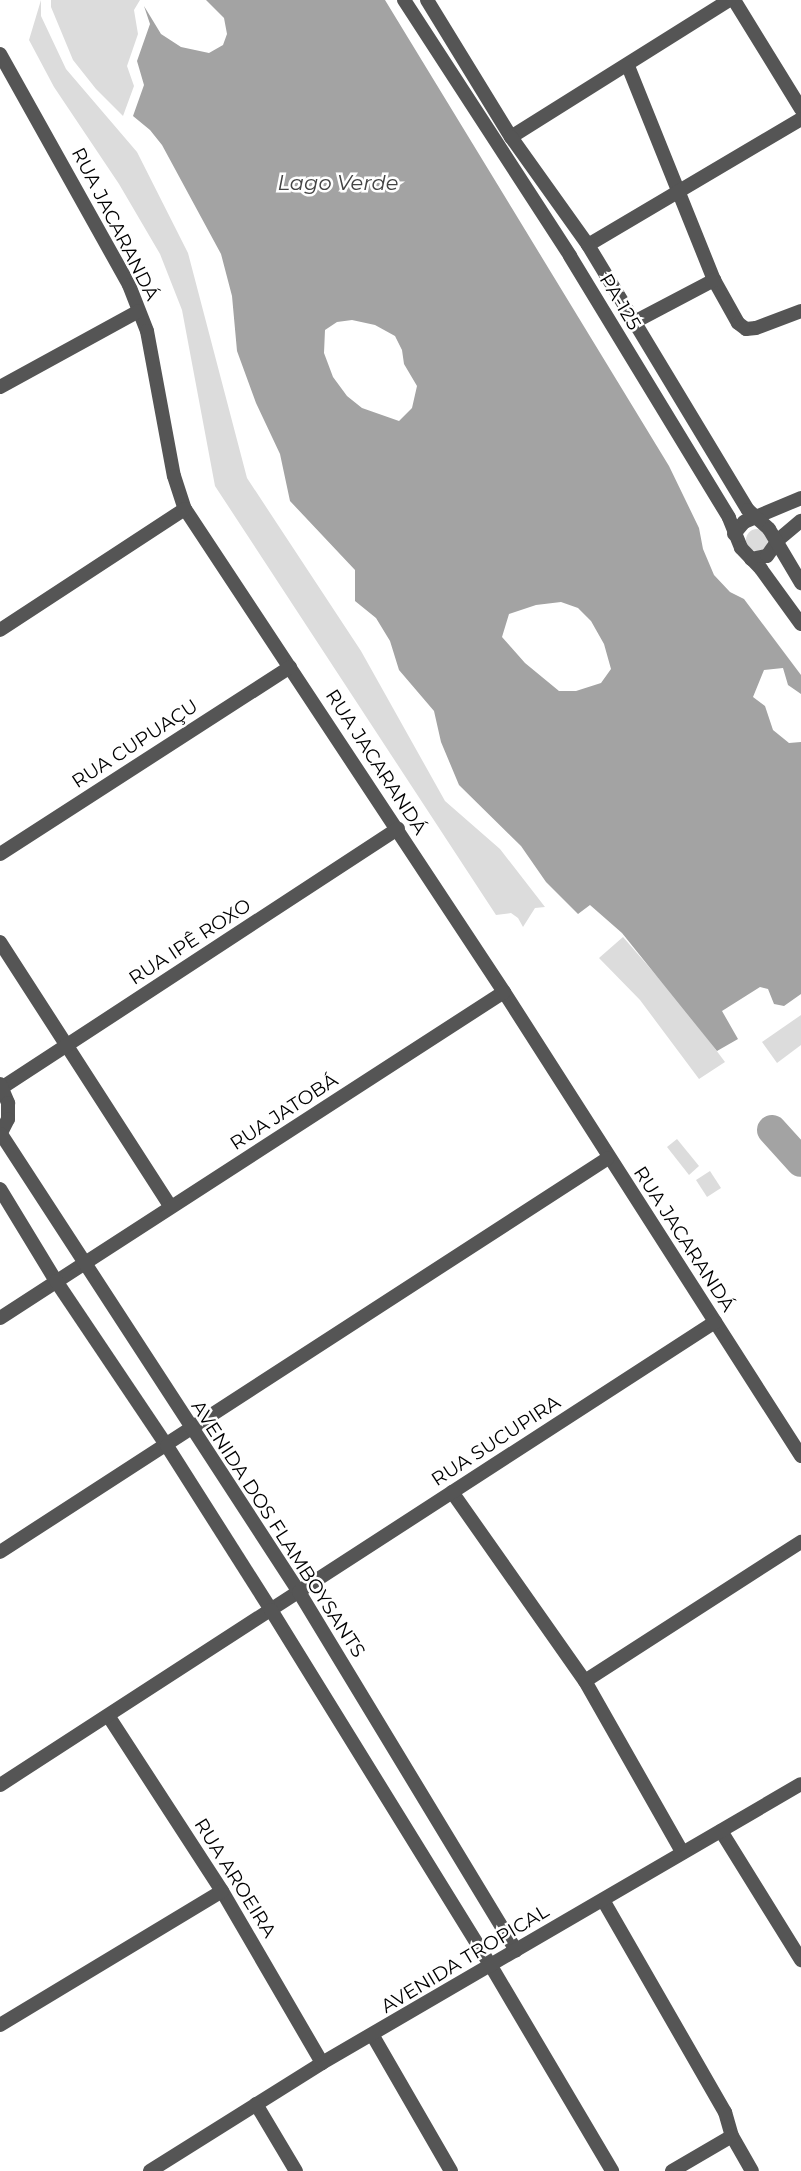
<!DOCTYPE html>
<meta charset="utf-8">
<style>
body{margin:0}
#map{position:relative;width:801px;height:2171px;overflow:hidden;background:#fff;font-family:Montserrat,sans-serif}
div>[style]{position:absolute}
.green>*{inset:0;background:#dcdcdc}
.round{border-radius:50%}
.water>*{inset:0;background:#a3a3a3}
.river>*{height:30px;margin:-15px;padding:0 15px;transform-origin:15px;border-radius:15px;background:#a3a3a3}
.minor>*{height:14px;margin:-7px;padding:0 7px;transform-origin:7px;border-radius:7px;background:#555}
.tertiary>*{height:14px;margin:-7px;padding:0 7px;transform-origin:7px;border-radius:7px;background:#555}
span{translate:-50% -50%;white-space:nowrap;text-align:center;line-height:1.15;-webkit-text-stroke:5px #fff;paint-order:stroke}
.street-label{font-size:19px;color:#000}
.water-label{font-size:21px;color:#444;font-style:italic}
</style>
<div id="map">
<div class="green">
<i style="clip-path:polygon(41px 0,41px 16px,66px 69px,137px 152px,188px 253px,247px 478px,361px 651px,445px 801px,500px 849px,545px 907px,535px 908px,523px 927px,518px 918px,511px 913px,496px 915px,215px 486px,182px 310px,160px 254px,119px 184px,54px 87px,29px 40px)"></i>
<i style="clip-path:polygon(51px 0,140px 0,134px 10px,138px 34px,127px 66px,134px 86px,123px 116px,96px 89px,73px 60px,51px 7px)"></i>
<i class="round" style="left:746px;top:529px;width:22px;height:22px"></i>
<i style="clip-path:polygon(623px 937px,683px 1006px,725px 1062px,699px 1079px,640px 1000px,599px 958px)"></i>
<i style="clip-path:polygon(801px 1015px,801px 1045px,777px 1063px,762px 1042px)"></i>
<i style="clip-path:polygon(677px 1139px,699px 1166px,689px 1175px,667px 1147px)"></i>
<i style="clip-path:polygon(710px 1171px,721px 1188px,707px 1197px,696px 1180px)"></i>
</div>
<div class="water">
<i style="clip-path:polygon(evenodd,206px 0,385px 0,669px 466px,699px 528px,703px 549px,714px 575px,730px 592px,744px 599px,801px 675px,801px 694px,788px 685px,783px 668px,764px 670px,753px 697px,765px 706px,773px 730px,789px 743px,801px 742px,801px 994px,784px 1006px,774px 1004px,768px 989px,760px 987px,722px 1011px,738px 1039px,717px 1051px,622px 933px,590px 905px,578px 914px,546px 882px,521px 846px,459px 785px,441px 742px,434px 711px,399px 670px,390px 641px,376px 618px,355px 601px,355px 570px,290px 501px,280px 454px,256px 403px,237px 351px,232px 296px,221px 254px,162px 145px,150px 130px,133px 116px,144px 85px,137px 61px,150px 24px,144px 6px,161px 34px,181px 47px,209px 53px,223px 45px,227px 34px,224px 18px,206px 0,352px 320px,375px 325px,395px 336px,402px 350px,404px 364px,417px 386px,412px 408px,399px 421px,362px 408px,347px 396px,333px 377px,324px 353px,325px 330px,337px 322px,352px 320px,206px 0,561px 602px,578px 608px,591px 621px,604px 644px,611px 669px,601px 683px,576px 691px,559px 691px,525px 663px,502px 637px,509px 614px,536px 605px,561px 602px)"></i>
</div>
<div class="river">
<i style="left:772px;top:1130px;width:43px;rotate:47.8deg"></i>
</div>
<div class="minor">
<i style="left:734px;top:0;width:128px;rotate:58.4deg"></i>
<i style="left:0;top:54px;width:265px;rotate:60.8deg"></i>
<i style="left:129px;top:285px;width:49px;rotate:68.6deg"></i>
<i style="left:147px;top:331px;width:147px;rotate:79.5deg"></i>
<i style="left:174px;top:476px;width:35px;rotate:72deg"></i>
<i style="left:185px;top:509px;width:579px;rotate:56.56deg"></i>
<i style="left:504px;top:992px;width:551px;rotate:57.38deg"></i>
<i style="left:628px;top:66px;width:231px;rotate:68.1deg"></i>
<i style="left:714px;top:280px;width:49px;rotate:60.8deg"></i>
<i style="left:738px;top:323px;width:10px;rotate:37deg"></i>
<i style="left:746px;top:329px;width:10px;rotate:-6deg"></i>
<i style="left:756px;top:328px;width:48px;rotate:-20.7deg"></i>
<i style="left:511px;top:137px;width:257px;rotate:-32.1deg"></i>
<i style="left:588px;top:245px;width:247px;rotate:-30.6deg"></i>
<i style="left:640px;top:319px;width:84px;rotate:-27.8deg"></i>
<i style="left:0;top:387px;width:158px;rotate:-28.7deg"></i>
<i style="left:734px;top:534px;width:16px;rotate:-50deg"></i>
<i style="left:744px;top:522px;width:62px;rotate:-22.8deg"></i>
<i style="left:751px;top:559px;width:16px;rotate:-11deg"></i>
<i style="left:767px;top:556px;width:19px;rotate:-55deg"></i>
<i style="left:778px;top:540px;width:30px;rotate:-40deg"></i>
<i style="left:0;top:630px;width:221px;rotate:-33.2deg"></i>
<i style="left:0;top:854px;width:345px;rotate:-32.8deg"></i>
<i style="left:0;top:942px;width:315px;rotate:57.2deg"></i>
<i style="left:3px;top:1087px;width:472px;rotate:-33.2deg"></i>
<i style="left:0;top:1318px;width:600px;rotate:-32.9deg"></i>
<i style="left:452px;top:1492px;width:231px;rotate:54.9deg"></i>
<i style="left:585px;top:1681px;width:197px;rotate:60.4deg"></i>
<i style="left:0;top:1552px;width:724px;rotate:-32.94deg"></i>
<i style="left:585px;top:1681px;width:257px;rotate:-32.8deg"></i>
<i style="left:109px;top:1717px;width:207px;rotate:57deg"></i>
<i style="left:222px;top:1891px;width:199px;rotate:59.8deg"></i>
<i style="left:0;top:1785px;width:852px;rotate:-32.93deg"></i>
<i style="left:721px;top:1831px;width:152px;rotate:58.2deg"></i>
<i style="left:603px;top:1900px;width:245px;rotate:60.1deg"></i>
<i style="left:725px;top:2112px;width:25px;rotate:74deg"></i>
<i style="left:732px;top:2136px;width:40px;rotate:60.3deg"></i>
<i style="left:491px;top:1966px;width:238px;rotate:59.4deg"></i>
<i style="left:0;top:2025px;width:259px;rotate:-31.1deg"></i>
<i style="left:373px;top:2036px;width:156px;rotate:60deg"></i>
<i style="left:256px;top:2104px;width:78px;rotate:59.2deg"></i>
<i style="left:672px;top:2171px;width:69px;rotate:-30.3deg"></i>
</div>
<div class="tertiary">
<i style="left:404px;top:0;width:305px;rotate:57deg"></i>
<i style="left:570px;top:256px;width:306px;rotate:58.7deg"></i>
<i style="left:729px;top:518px;width:32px;rotate:68deg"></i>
<i style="left:741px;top:548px;width:29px;rotate:46deg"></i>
<i style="left:761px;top:569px;width:68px;rotate:54deg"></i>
<i style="left:427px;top:0;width:161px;rotate:58.5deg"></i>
<i style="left:511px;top:137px;width:133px;rotate:54.5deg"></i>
<i style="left:588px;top:245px;width:310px;rotate:58.9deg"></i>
<i style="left:748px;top:510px;width:28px;rotate:42deg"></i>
<i style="left:769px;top:529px;width:63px;rotate:59.3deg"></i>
<i style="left:0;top:1084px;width:21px;rotate:67deg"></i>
<i style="left:8px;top:1103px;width:16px;rotate:90deg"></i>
<i style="left:8px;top:1119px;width:18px;rotate:117deg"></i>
<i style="left:1px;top:1134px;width:546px;rotate:56.95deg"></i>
<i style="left:299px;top:1592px;width:419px;rotate:58.8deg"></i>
<i style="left:0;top:1189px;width:108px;rotate:58.7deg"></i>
<i style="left:56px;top:1281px;width:199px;rotate:56.1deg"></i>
<i style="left:167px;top:1446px;width:194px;rotate:57.6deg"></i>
<i style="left:271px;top:1610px;width:418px;rotate:58.3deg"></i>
<i style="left:150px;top:2171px;width:203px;rotate:-32.1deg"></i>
<i style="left:322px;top:2063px;width:554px;rotate:-30.22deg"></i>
</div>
<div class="street-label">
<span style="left:115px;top:224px;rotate:63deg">RUA JACARANDÁ</span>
<span style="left:620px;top:302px;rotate:59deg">PA-125</span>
<span style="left:135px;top:744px;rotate:-33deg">RUA CUPUAÇU</span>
<span style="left:376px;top:762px;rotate:57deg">RUA JACARANDÁ</span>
<span style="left:190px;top:942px;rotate:-33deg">RUA IPÊ ROXO</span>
<span style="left:284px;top:1112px;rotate:-33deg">RUA JATOBÁ</span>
<span style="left:684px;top:1239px;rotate:57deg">RUA JACARANDÁ</span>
<span style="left:496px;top:1441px;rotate:-33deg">RUA SUCUPIRA</span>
<span style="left:278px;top:1529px;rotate:57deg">AVENIDA DOS FLAMBOYSANTS</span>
<span style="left:235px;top:1878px;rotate:58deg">RUA AROEIRA</span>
<span style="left:465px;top:1959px;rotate:-31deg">AVENIDA TROPICAL</span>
</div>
<div class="water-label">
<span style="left:338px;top:183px">Lago Verde</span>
</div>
</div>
